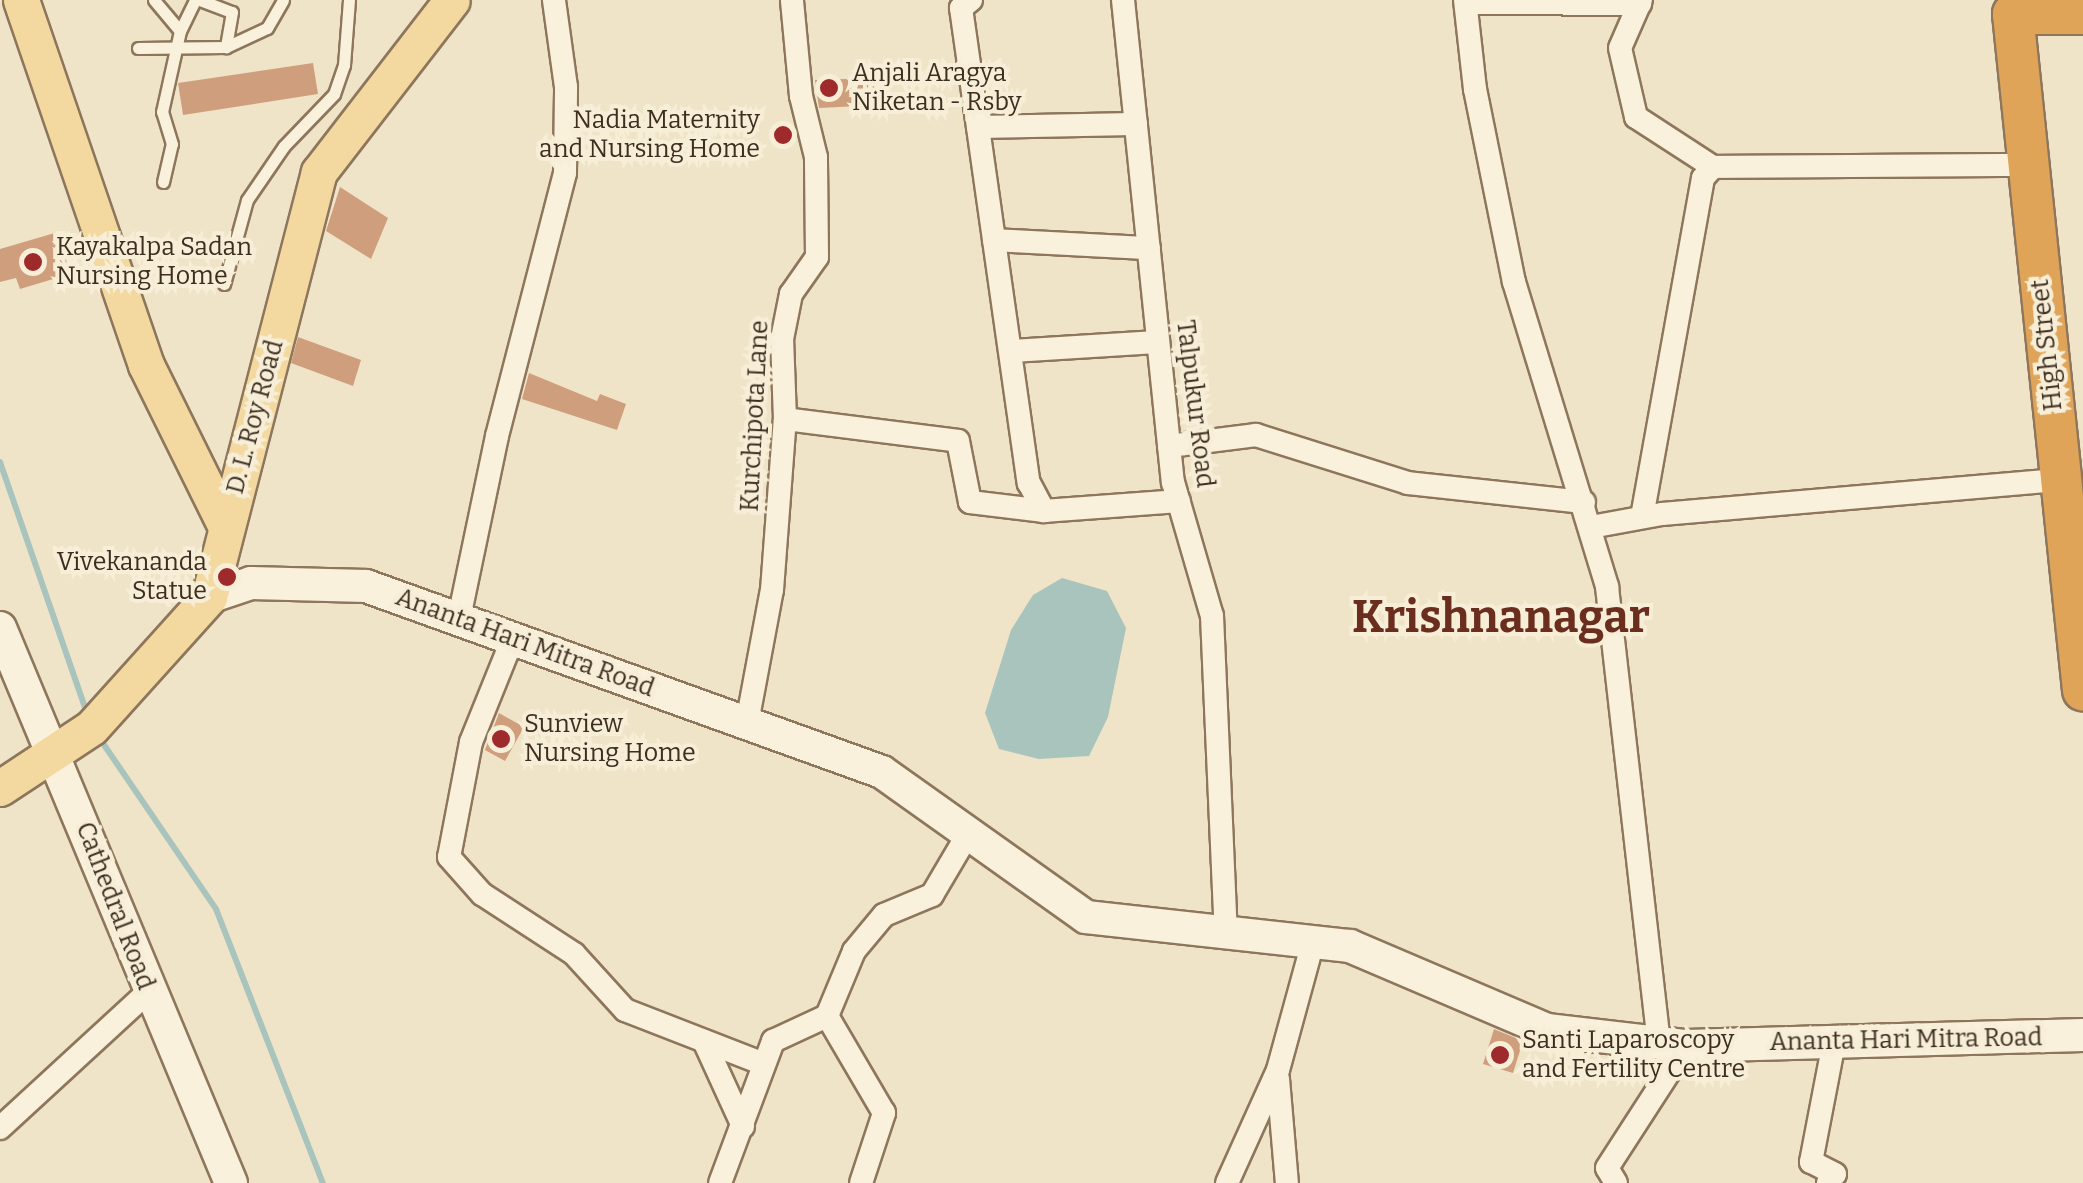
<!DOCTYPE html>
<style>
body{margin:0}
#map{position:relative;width:2083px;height:1183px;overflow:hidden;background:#f0e4c8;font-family:Bitter,serif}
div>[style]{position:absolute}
.water>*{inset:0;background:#a9c4bc}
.stream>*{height:6px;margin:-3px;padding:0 3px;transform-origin:3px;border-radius:3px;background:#a9c4bc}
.building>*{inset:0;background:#cf9f7d}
.roads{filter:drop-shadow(2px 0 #8d765c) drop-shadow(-2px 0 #8d765c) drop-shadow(0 2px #8d765c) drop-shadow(0 -2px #8d765c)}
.lane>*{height:11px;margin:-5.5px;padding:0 5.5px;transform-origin:5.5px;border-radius:5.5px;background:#faf1dc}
.street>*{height:22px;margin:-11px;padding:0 11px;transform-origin:11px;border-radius:11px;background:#faf1dc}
.secondary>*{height:32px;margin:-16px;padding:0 16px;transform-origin:16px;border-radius:16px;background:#faf1dc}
.primary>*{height:35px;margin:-17.5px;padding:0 17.5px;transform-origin:17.5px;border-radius:17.5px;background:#f3d9a0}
.highway>*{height:40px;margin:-20px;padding:0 20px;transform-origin:20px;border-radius:20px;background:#e0a458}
.dots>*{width:28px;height:28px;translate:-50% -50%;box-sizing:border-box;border:5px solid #f7eed8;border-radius:50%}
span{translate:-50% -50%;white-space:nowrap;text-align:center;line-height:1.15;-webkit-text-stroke:8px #f7eed8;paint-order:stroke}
.poi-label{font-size:25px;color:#3d2e20}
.left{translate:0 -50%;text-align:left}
.right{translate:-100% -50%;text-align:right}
.street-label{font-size:25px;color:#3d2e20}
.town-label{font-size:45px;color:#6b2e1e;font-weight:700}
</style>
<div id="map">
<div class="water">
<i style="clip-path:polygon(1062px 578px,1107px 591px,1126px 628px,1108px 717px,1089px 756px,1039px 759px,999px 749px,985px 713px,1011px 630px,1033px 595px)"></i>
</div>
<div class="stream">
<i style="left:0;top:462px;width:269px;rotate:70.9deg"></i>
<i style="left:98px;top:736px;width:209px;rotate:55.7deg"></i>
<i style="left:216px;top:909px;width:294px;rotate:68.7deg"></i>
</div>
<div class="building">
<i style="clip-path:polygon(313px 63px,318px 94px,183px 115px,178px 83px)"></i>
<i style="clip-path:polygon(877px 78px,879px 105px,819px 108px,815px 80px)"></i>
<i style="clip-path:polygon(340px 187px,388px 218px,371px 259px,326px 231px)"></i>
<i style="clip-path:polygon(58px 232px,70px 274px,20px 289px,16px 278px,0 282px,0 249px)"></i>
<i style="clip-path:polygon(298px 337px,361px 360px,353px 386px,291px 363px)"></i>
<i style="clip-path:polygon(529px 373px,597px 401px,600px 394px,626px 404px,617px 430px,522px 399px)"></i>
<i style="clip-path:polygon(499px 713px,524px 727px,505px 761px,485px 750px)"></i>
<i style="clip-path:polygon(1494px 1029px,1523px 1041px,1513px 1073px,1483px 1064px)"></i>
</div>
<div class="roads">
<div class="lane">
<i style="left:154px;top:0;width:40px;rotate:50deg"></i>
<i style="left:200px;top:0;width:34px;rotate:21deg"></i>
<i style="left:232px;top:12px;width:36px;rotate:100deg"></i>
<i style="left:138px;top:48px;width:88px;rotate:-0.7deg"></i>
<i style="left:226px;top:47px;width:45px;rotate:-24.9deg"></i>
<i style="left:267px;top:28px;width:32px;rotate:-60deg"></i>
<i style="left:163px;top:182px;width:39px;rotate:-77deg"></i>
<i style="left:172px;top:144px;width:34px;rotate:-107deg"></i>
<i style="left:162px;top:112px;width:83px;rotate:-77.5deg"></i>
<i style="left:180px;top:31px;width:34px;rotate:-64deg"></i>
<i style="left:224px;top:284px;width:87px;rotate:-74.7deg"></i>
<i style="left:247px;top:200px;width:65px;rotate:-55.6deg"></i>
<i style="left:284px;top:146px;width:72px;rotate:-46.1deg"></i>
<i style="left:334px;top:94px;width:31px;rotate:-71deg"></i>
<i style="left:344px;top:65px;width:65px;rotate:-85.6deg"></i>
</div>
<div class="street">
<i style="left:971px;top:0;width:13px;rotate:141deg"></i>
<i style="left:961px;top:8px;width:480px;rotate:81.9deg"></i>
<i style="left:1029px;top:483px;width:32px;rotate:62deg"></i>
<i style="left:1044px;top:511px;width:135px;rotate:-4.2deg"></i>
<i style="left:1123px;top:0;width:485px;rotate:84.1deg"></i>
<i style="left:1173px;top:482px;width:140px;rotate:73.8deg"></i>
<i style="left:1212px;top:616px;width:316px;rotate:87.5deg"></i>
<i style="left:1465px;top:0;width:90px;rotate:83.6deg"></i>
<i style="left:1475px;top:89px;width:197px;rotate:78.6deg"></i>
<i style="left:1514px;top:282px;width:319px;rotate:73deg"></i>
<i style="left:1607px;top:587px;width:459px;rotate:83.5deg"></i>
<i style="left:1641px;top:0;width:52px;rotate:113.6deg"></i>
<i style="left:1620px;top:48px;width:71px;rotate:76.9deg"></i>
<i style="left:1636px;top:117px;width:92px;rotate:33deg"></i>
<i style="left:1466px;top:3px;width:174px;rotate:0.3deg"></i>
<i style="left:978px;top:127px;width:158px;rotate:-1.1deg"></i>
<i style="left:994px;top:240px;width:155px;rotate:3deg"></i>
<i style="left:1011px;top:351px;width:147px;rotate:-3.5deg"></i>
<i style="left:785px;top:419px;width:174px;rotate:7.2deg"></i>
<i style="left:958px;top:441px;width:62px;rotate:78.9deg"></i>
<i style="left:970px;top:502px;width:75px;rotate:6.9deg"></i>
<i style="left:1169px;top:446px;width:88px;rotate:-7.2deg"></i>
<i style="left:1256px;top:435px;width:159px;rotate:17.5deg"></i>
<i style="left:1408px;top:483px;width:177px;rotate:6.2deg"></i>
<i style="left:1642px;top:517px;width:344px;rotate:-79.8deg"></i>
<i style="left:1703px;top:178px;width:15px;rotate:-48deg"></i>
<i style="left:1713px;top:167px;width:316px;rotate:-0.4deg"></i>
<i style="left:1591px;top:527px;width:72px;rotate:-10.4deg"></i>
<i style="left:1662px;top:514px;width:400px;rotate:-4.9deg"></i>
<i style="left:459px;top:618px;width:186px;rotate:-78.2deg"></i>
<i style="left:497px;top:436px;width:272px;rotate:-75.5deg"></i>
<i style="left:565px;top:173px;width:86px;rotate:-89.3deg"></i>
<i style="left:566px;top:87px;width:88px;rotate:-97.9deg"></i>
<i style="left:513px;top:638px;width:112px;rotate:112deg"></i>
<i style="left:471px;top:742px;width:117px;rotate:100.8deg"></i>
<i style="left:449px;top:857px;width:50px;rotate:48.3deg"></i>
<i style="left:482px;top:894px;width:110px;rotate:33.1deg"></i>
<i style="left:574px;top:954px;width:76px;rotate:47.7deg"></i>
<i style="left:625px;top:1010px;width:149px;rotate:21.2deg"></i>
<i style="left:747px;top:723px;width:135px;rotate:-79.4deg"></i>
<i style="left:772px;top:590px;width:171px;rotate:-85.7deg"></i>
<i style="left:785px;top:419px;width:80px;rotate:-92.1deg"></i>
<i style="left:782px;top:339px;width:46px;rotate:-78.7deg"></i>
<i style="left:791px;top:294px;width:45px;rotate:-54.9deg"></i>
<i style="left:817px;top:257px;width:100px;rotate:-90.6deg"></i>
<i style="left:816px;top:157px;width:63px;rotate:-103.8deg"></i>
<i style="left:801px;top:96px;width:96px;rotate:-95.4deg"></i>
<i style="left:704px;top:1041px;width:94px;rotate:65.4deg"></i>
<i style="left:1278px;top:1079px;width:104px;rotate:85.1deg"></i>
<i style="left:0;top:1128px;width:201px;rotate:-42.6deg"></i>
<i style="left:720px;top:1183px;width:152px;rotate:-69.5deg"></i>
<i style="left:773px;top:1041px;width:60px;rotate:-24.8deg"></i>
<i style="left:861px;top:1183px;width:74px;rotate:-71.8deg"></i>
<i style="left:884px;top:1113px;width:113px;rotate:-120.4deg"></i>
<i style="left:827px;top:1016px;width:70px;rotate:-67.4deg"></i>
<i style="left:854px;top:951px;width:47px;rotate:-50.2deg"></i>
<i style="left:884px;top:915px;width:52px;rotate:-22.6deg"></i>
<i style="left:932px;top:895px;width:71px;rotate:-59.5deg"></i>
<i style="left:1227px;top:1183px;width:124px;rotate:-65.7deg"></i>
<i style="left:1278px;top:1070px;width:133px;rotate:-74.7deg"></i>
<i style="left:1616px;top:1183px;width:17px;rotate:-121deg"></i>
<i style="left:1607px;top:1168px;width:145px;rotate:-57.1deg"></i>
<i style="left:1828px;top:1183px;width:11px;rotate:-52deg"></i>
<i style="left:1835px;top:1174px;width:27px;rotate:-153deg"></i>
<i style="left:1811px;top:1162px;width:122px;rotate:-79.1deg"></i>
</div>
<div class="secondary">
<i style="left:209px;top:597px;width:44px;rotate:-18.4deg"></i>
<i style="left:251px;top:583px;width:115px;rotate:1.5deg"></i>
<i style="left:366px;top:586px;width:548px;rotate:19.82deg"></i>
<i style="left:882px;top:772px;width:250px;rotate:35.4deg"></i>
<i style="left:1086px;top:917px;width:266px;rotate:6.3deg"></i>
<i style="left:1350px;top:946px;width:214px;rotate:23.1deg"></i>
<i style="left:1547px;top:1030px;width:140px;rotate:6.6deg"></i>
<i style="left:1686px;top:1046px;width:397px;rotate:-1.6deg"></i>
<i style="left:0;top:628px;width:601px;rotate:67.4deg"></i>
</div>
<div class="primary">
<i style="left:21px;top:0;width:386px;rotate:71.1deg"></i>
<i style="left:146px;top:365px;width:181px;rotate:63.7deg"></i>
<i style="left:0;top:788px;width:110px;rotate:-33.5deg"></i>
<i style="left:92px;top:727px;width:175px;rotate:-48deg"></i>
<i style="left:209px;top:597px;width:439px;rotate:-75.5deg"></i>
<i style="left:319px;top:172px;width:217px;rotate:-52.3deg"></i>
</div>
<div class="highway">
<i style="left:2083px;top:14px;width:70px;rotate:180deg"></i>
<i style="left:2013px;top:14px;width:680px;rotate:84.09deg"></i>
</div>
</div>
<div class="dots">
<i style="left:829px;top:88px;background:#9e2a2b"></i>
<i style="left:783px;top:135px;background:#9e2a2b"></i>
<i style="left:33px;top:262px;background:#9e2a2b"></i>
<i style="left:227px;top:577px;background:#9e2a2b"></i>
<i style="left:501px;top:739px;background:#9e2a2b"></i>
<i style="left:1500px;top:1055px;background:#9e2a2b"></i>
</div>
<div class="poi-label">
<span class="left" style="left:852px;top:88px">Anjali Aragya<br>Niketan - Rsby</span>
<span class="right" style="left:760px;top:135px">Nadia Maternity<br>and Nursing Home</span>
<span class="left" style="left:56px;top:262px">Kayakalpa Sadan<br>Nursing Home</span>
<span class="right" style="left:207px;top:577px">Vivekananda<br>Statue</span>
<span class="left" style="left:524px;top:739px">Sunview<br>Nursing Home</span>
<span class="left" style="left:1522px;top:1055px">Santi Laparoscopy<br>and Fertility Centre</span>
</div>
<div class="street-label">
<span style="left:2047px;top:345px;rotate:-96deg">High Street</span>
<span style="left:1195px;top:404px;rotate:83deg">Talpukur Road</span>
<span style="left:755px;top:416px;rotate:-87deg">Kurchipota Lane</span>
<span style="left:255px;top:417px;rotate:-75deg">D. L. Roy Road</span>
<span style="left:525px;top:643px;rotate:20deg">Ananta Hari Mitra Road</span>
<span style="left:115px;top:906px;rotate:69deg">Cathedral Road</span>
<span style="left:1906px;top:1040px;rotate:-1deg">Ananta Hari Mitra Road</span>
</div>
<div class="town-label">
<span style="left:1501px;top:618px">Krishnanagar</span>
</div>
</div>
